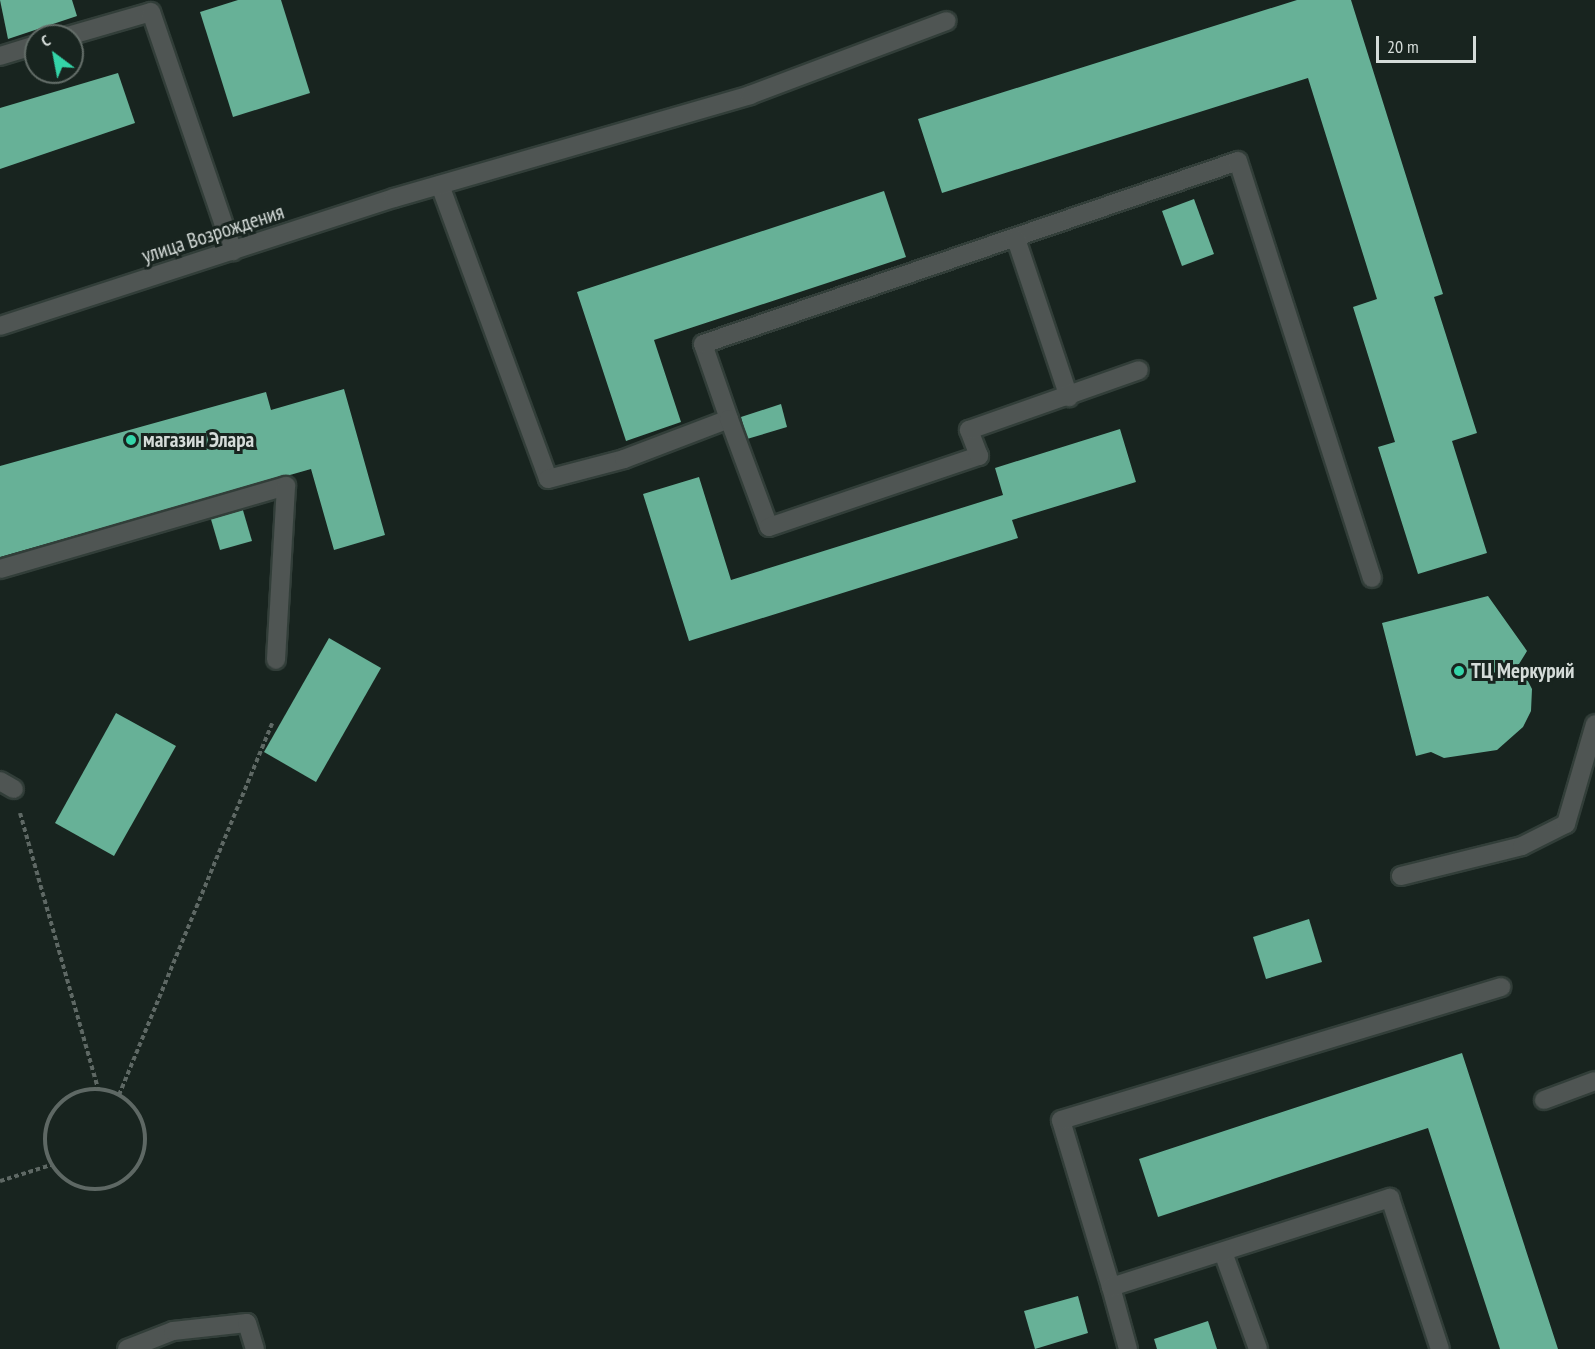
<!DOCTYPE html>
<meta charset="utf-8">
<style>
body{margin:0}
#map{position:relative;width:1595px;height:1349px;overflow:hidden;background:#18241f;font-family:"PT Sans Narrow",sans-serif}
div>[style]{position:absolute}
.building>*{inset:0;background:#67b197}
.path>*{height:4px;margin-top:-2px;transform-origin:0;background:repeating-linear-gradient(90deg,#5e6864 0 4.5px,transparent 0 7.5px)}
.path>.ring{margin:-2px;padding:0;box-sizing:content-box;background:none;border:4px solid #5e6864;border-radius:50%}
.roads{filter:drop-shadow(2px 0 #323e39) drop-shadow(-2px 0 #323e39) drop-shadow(0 2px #323e39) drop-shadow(0 -2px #323e39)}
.lane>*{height:18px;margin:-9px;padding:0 9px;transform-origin:9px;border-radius:9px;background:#4f5553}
.street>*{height:18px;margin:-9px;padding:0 9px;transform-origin:9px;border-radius:9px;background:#4f5553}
.dots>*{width:16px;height:16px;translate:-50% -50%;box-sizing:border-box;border:3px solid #18241f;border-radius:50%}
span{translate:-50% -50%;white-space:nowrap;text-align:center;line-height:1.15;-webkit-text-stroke:6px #18241f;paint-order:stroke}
.street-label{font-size:21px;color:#d5dcd9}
.poi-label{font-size:21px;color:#d5dcd9;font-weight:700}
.left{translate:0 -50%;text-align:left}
.north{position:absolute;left:24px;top:24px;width:60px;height:60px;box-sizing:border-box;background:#18241f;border:2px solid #646e69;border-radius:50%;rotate:328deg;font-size:16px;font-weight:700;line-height:24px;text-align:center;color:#d5dcd9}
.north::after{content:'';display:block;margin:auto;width:21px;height:27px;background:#34d4a8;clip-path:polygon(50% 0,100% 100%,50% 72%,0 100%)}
.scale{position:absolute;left:1376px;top:36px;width:100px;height:27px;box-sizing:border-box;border:3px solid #d5dcd9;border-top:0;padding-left:8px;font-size:18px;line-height:21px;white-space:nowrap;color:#d5dcd9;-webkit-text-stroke:4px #18241f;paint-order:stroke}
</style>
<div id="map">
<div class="building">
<i style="clip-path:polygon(0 0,72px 0,77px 16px,8px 39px)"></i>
<i style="clip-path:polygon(238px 0,281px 0,310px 93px,233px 117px,200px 12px)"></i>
<i style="clip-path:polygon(1297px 0,1351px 0,1443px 294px,1434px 297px,1477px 433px,1452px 441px,1487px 553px,1418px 574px,1378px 447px,1395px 442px,1353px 307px,1377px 299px,1308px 78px,942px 193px,918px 119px)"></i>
<i style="clip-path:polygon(118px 73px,135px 123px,0 169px,0 108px)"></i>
<i style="clip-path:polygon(884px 191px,906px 257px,654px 340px,681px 422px,626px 441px,577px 292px)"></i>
<i style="clip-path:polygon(1194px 199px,1214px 254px,1182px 266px,1162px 211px)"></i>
<i style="clip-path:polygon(344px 389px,385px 535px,334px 550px,311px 469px,0 557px,0 466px,266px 392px,271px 410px)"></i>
<i style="clip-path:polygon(781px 404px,787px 427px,747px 439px,741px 417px)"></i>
<i style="clip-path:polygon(1120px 429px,1136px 482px,1012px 520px,1018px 538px,689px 641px,643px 494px,699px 477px,731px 580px,1003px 495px,995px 468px)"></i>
<i style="clip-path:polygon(242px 507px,252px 541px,220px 550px,210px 516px)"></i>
<i style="clip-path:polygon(1488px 596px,1527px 651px,1519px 664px,1532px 689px,1531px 711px,1523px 727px,1497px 750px,1444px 758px,1431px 752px,1416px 756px,1382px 623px)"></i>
<i style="clip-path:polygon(329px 638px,381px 668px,316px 782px,264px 752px)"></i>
<i style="clip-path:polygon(116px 713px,176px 746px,114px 856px,55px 823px)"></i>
<i style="clip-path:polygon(1309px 919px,1322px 962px,1266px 979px,1253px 937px)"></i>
<i style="clip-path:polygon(1462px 1053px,1558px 1349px,1500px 1349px,1428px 1128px,1158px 1217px,1139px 1159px)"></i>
<i style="clip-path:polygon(1078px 1296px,1088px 1333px,1035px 1349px,1024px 1311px)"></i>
<i style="clip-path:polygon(1208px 1321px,1217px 1349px,1157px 1349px,1154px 1339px)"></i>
</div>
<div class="path">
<i style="left:20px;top:813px;width:287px;rotate:74.2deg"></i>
<i class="ring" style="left:45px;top:1089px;width:96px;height:96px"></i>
<i style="left:119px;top:1095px;width:402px;rotate:-67.6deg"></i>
<i style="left:0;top:1181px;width:53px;rotate:-17.4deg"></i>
</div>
<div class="roads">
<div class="lane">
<i style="left:68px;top:36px;width:86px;rotate:-16.1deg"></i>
<i style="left:151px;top:12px;width:253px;rotate:71.1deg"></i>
<i style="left:0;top:56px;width:38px;rotate:-17deg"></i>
<i style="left:440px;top:185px;width:313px;rotate:69.8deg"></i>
<i style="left:548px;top:479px;width:79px;rotate:-14.7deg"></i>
<i style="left:624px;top:459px;width:112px;rotate:-20.9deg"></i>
<i style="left:729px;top:419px;width:79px;rotate:-109.1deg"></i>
<i style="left:703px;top:344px;width:565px;rotate:-18.88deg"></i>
<i style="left:1238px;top:161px;width:438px;rotate:72.2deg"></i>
<i style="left:1016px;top:239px;width:167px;rotate:71.5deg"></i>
<i style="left:729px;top:419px;width:115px;rotate:69.7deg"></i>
<i style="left:769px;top:527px;width:222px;rotate:-18.7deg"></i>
<i style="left:979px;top:456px;width:28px;rotate:-111deg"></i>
<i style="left:969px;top:430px;width:180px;rotate:-19.4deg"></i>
<i style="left:0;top:569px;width:298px;rotate:-16.2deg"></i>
<i style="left:286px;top:486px;width:174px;rotate:93.3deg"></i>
<i style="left:0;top:781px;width:16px;rotate:30deg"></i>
<i style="left:1401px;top:876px;width:125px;rotate:-13.9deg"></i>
<i style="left:1522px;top:846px;width:49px;rotate:-26.6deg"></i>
<i style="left:1566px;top:824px;width:104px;rotate:-73.8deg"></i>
<i style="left:1544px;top:1100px;width:54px;rotate:-20.4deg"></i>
<i style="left:1224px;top:1255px;width:100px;rotate:70.1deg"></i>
<i style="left:1111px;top:1287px;width:174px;rotate:-106.7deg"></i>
<i style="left:1061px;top:1120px;width:460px;rotate:-16.8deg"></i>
<i style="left:127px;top:1349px;width:49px;rotate:-21.4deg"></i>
<i style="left:173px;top:1331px;width:74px;rotate:-6.2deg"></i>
<i style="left:247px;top:1323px;width:27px;rotate:73deg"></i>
<i style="left:1128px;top:1349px;width:64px;rotate:-105.3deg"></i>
<i style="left:1111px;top:1287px;width:293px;rotate:-17.7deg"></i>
<i style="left:1390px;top:1198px;width:159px;rotate:71.7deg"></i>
</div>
<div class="street">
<i style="left:0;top:326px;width:414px;rotate:-18deg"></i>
<i style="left:394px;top:198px;width:371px;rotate:-16.1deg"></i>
<i style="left:750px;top:95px;width:210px;rotate:-20.6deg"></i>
</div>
</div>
<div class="dots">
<i style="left:131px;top:440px;background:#34d4a8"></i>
<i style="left:1459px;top:671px;background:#34d4a8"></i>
</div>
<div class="street-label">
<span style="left:213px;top:234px;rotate:-18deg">улица Возрождения</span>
</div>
<div class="poi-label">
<span class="left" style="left:143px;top:440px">магазин Элара</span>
<span class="left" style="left:1471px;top:671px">ТЦ Меркурий</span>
</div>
<div class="north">С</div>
<div class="scale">20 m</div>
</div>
